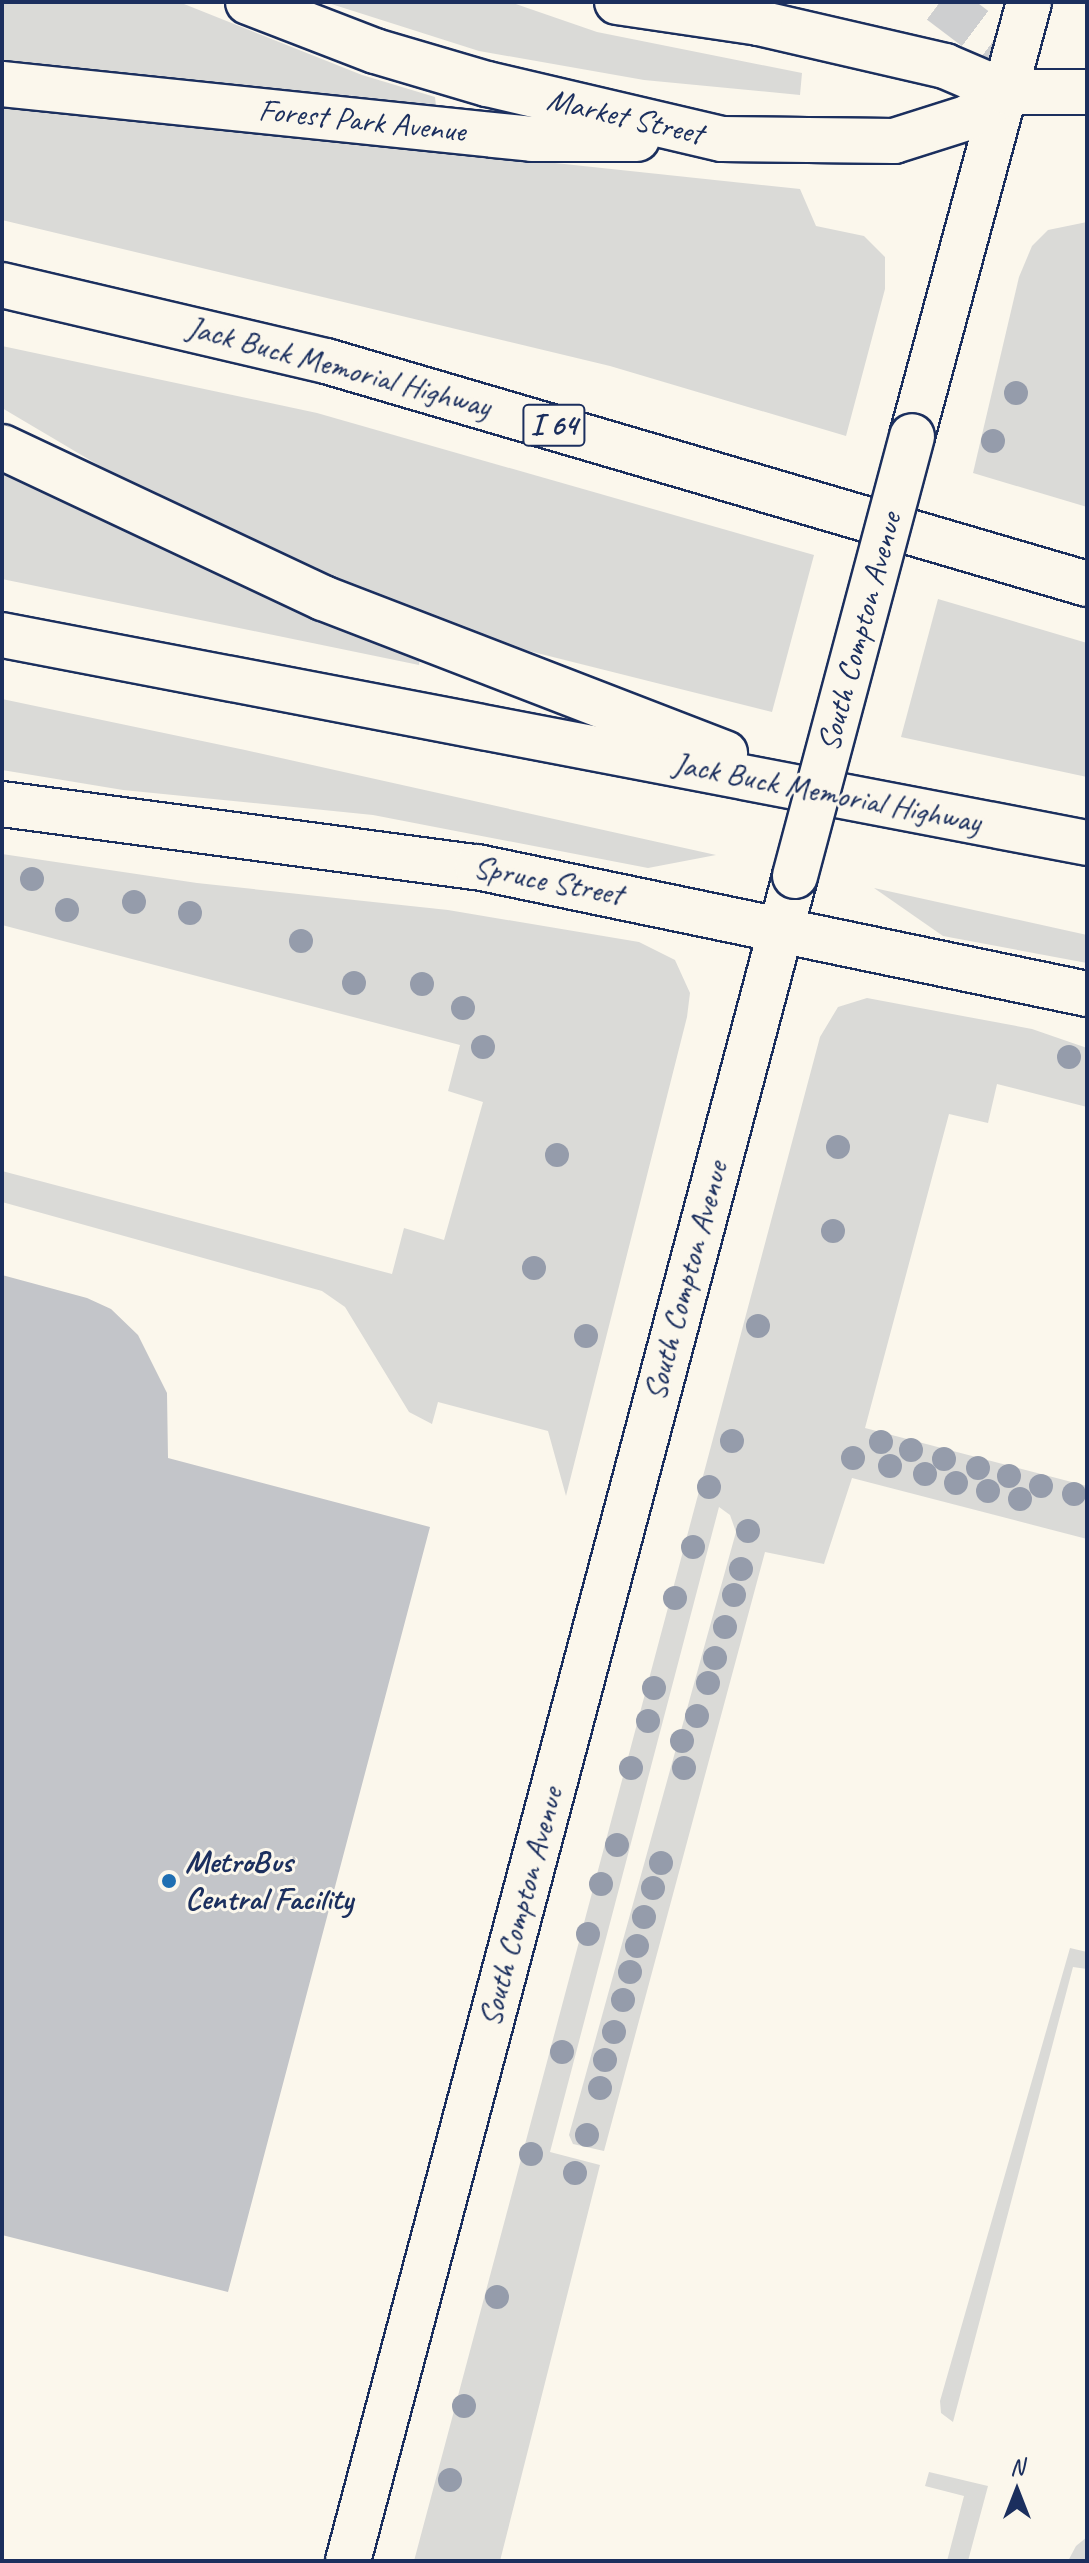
<!DOCTYPE html>
<style>
body{margin:0}
#map{position:relative;width:1089px;height:2563px;overflow:hidden;background:#fbf7ec;font-family:Caveat,sans-serif}
div>[style]{position:absolute}
.green>*{inset:0;background:#dadad7}
.building>*{inset:0;background:#c3c5c9}
.highway-tunnel>*{height:44px;margin-top:-22px;transform-origin:0;background:repeating-linear-gradient(90deg,#cecfd0 0 44px,transparent 0 66px)}
.roads{filter:drop-shadow(2px 0 #1b2f5e) drop-shadow(-2px 0 #1b2f5e) drop-shadow(0 2px #1b2f5e) drop-shadow(0 -2px #1b2f5e)}
.street>*{height:44px;margin:-22px;padding:0 22px;transform-origin:22px;border-radius:22px;background:#fbf7ec}
.secondary>*{height:44px;margin:-22px;padding:0 22px;transform-origin:22px;border-radius:22px;background:#fbf7ec}
.primary>*{height:44px;margin:-22px;padding:0 22px;transform-origin:22px;border-radius:22px;background:#fbf7ec}
.highway>*{height:44px;margin:-22px;padding:0 22px;transform-origin:22px;border-radius:22px;background:#fbf7ec}
.bridges{filter:drop-shadow(2px 0 #1b2f5e) drop-shadow(-2px 0 #1b2f5e) drop-shadow(0 2px #1b2f5e) drop-shadow(0 -2px #1b2f5e)}
.secondary-bridge>*{height:44px;margin:-22px;padding:0 22px;transform-origin:22px;border-radius:22px;background:#fbf7ec}
.trees>*{width:24px;height:24px;margin:-12px;border-radius:50%;background:#959cab}
.dots>*{width:22px;height:22px;translate:-50% -50%;box-sizing:border-box;border:4px solid #fbf7ec;border-radius:50%}
span{translate:-50% -50%;white-space:nowrap;text-align:center;line-height:1.15;-webkit-text-stroke:6px #fbf7ec;paint-order:stroke}
.shield-label span{padding:2px 6px;background:#fbf7ec;border:2px solid;border-radius:6px;-webkit-text-stroke-width:0}
.shield-label{font-size:30px;color:#1b2f5e;font-weight:700}
.street-label{font-size:32px;color:#1b2f5e}
.poi-label{font-size:32px;color:#1b2f5e;font-weight:700}
.left{translate:0 -50%;text-align:left}
.frame{position:absolute;inset:0;border:4px solid #1b2f5e;pointer-events:none}
.north{position:absolute;left:977px;top:2451px;width:80px;height:80px;-webkit-text-stroke:6px #fbf7ec;paint-order:stroke;rotate:0deg;font-size:22px;font-weight:700;line-height:32px;text-align:center;color:#1b2f5e}
.north::after{content:'';display:block;margin:auto;width:28px;height:36px;background:#1b2f5e;clip-path:polygon(50% 0,100% 100%,50% 72%,0 100%)}
</style>
<div id="map">
<div class="green">
<i style="clip-path:polygon(2px 2px,179px 2px,362px 75px,435px 97px,436px 106px,2px 60px)"></i>
<i style="clip-path:polygon(325px 2px,510px 2px,597px 32px,802px 73px,800px 95px,644px 80px,479px 51px)"></i>
<i style="clip-path:polygon(2px 104px,800px 189px,816px 226px,864px 236px,885px 257px,885px 289px,846px 436px,610px 366px,2px 220px)"></i>
<i style="clip-path:polygon(1087px 222px,1087px 507px,973px 473px,1019px 277px,1032px 246px,1048px 230px)"></i>
<i style="clip-path:polygon(2px 346px,317px 413px,814px 555px,772px 712px,509px 646px,330px 579px,154px 498px,2px 408px)"></i>
<i style="clip-path:polygon(2px 472px,259px 591px,420px 656px,419px 665px,2px 579px)"></i>
<i style="clip-path:polygon(938px 599px,1087px 643px,1087px 777px,901px 737px)"></i>
<i style="clip-path:polygon(2px 699px,245px 750px,716px 855px,648px 868px,373px 815px,123px 790px,2px 770px)"></i>
<i style="clip-path:polygon(2px 854px,197px 883px,448px 910px,639px 942px,675px 960px,690px 993px,687px 1017px,566px 1496px,548px 1431px,438px 1402px,432px 1424px,409px 1412px,345px 1307px,322px 1291px,2px 1202px,2px 1171px,392px 1274px,404px 1228px,444px 1240px,483px 1102px,448px 1091px,460px 1045px,2px 925px)"></i>
<i style="clip-path:polygon(874px 888px,1087px 935px,1087px 963px,943px 936px)"></i>
<i style="clip-path:polygon(867px 998px,1032px 1029px,1087px 1048px,1087px 1107px,997px 1084px,988px 1123px,949px 1114px,865px 1428px,1087px 1486px,1087px 1539px,852px 1478px,824px 1564px,765px 1552px,604px 2151px,573px 2144px,569px 2135px,736px 1532px,730px 1515px,719px 1507px,550px 2152px,600px 2165px,500px 2561px,414px 2561px,820px 1037px,838px 1007px)"></i>
<i style="clip-path:polygon(1070px 1948px,1087px 1952px,1087px 1969px,1073px 1967px,953px 2422px,941px 2413px,940px 2401px)"></i>
<i style="clip-path:polygon(929px 2472px,988px 2486px,968px 2561px,947px 2561px,964px 2496px,925px 2486px)"></i>
<i style="clip-path:polygon(1087px 2537px,1087px 2561px,1068px 2561px,1076px 2546px)"></i>
</div>
<div class="building">
<i style="clip-path:polygon(2px 1275px,87px 1298px,111px 1309px,138px 1335px,167px 1393px,168px 1458px,430px 1527px,228px 2292px,2px 2235px)"></i>
</div>
<div class="highway-tunnel">
<i style="left:940px;top:2px;width:129px;rotate:37.1deg"></i>
</div>
<div class="roads">
<div class="street">
<i style="left:2px;top:804px;width:479px;rotate:7.6deg"></i>
<i style="left:477px;top:867px;width:623px;rotate:11.76deg"></i>
</div>
<div class="secondary">
<i style="left:912px;top:436px;width:449px;rotate:-74.9deg"></i>
<i style="left:348px;top:2561px;width:1743px;rotate:-75.14deg"></i>
</div>
<div class="primary">
<i style="left:248px;top:2px;width:136px;rotate:21.1deg"></i>
<i style="left:375px;top:51px;width:117px;rotate:16.4deg"></i>
<i style="left:487px;top:84px;width:241px;rotate:13.2deg"></i>
<i style="left:722px;top:139px;width:172px;rotate:0.7deg"></i>
<i style="left:894px;top:141px;width:77px;rotate:-17.5deg"></i>
<i style="left:967px;top:118px;width:47px;rotate:-33.7deg"></i>
<i style="left:723px;top:10px;width:38px;rotate:20deg"></i>
<i style="left:759px;top:23px;width:191px;rotate:13deg"></i>
<i style="left:945px;top:66px;width:66px;rotate:23.1deg"></i>
<i style="left:1006px;top:92px;width:81px"></i>
<i style="left:2px;top:84px;width:533px;rotate:5.92deg"></i>
<i style="left:532px;top:139px;width:105px"></i>
</div>
<div class="highway">
<i style="left:617px;top:2px;width:144px;rotate:8.4deg"></i>
<i style="left:2px;top:285px;width:333px;rotate:13.2deg"></i>
<i style="left:326px;top:361px;width:793px;rotate:16.33deg"></i>
<i style="left:2px;top:447px;width:355px;rotate:25.2deg"></i>
<i style="left:323px;top:598px;width:431px;rotate:21.1deg"></i>
<i style="left:2px;top:635px;width:1105px;rotate:10.85deg"></i>
</div>
</div>
<div class="bridges">
<div class="secondary-bridge">
<i style="left:795px;top:876px;width:455px;rotate:-75.1deg"></i>
</div>
</div>
<div class="trees">
<i style="left:1016px;top:393px"></i>
<i style="left:993px;top:441px"></i>
<i style="left:32px;top:879px"></i>
<i style="left:134px;top:902px"></i>
<i style="left:67px;top:910px"></i>
<i style="left:190px;top:913px"></i>
<i style="left:301px;top:941px"></i>
<i style="left:354px;top:983px"></i>
<i style="left:422px;top:984px"></i>
<i style="left:463px;top:1008px"></i>
<i style="left:483px;top:1047px"></i>
<i style="left:1069px;top:1057px"></i>
<i style="left:838px;top:1147px"></i>
<i style="left:557px;top:1155px"></i>
<i style="left:833px;top:1231px"></i>
<i style="left:534px;top:1268px"></i>
<i style="left:758px;top:1326px"></i>
<i style="left:586px;top:1336px"></i>
<i style="left:732px;top:1441px"></i>
<i style="left:881px;top:1442px"></i>
<i style="left:911px;top:1450px"></i>
<i style="left:853px;top:1458px"></i>
<i style="left:944px;top:1459px"></i>
<i style="left:890px;top:1466px"></i>
<i style="left:978px;top:1468px"></i>
<i style="left:925px;top:1474px"></i>
<i style="left:1009px;top:1476px"></i>
<i style="left:956px;top:1483px"></i>
<i style="left:1041px;top:1486px"></i>
<i style="left:709px;top:1487px"></i>
<i style="left:988px;top:1491px"></i>
<i style="left:1074px;top:1494px"></i>
<i style="left:1020px;top:1499px"></i>
<i style="left:748px;top:1531px"></i>
<i style="left:693px;top:1547px"></i>
<i style="left:741px;top:1569px"></i>
<i style="left:734px;top:1595px"></i>
<i style="left:675px;top:1598px"></i>
<i style="left:725px;top:1627px"></i>
<i style="left:715px;top:1658px"></i>
<i style="left:708px;top:1683px"></i>
<i style="left:654px;top:1688px"></i>
<i style="left:697px;top:1716px"></i>
<i style="left:648px;top:1721px"></i>
<i style="left:682px;top:1741px"></i>
<i style="left:631px;top:1768px"></i>
<i style="left:684px;top:1768px"></i>
<i style="left:617px;top:1845px"></i>
<i style="left:661px;top:1863px"></i>
<i style="left:601px;top:1884px"></i>
<i style="left:653px;top:1888px"></i>
<i style="left:644px;top:1917px"></i>
<i style="left:588px;top:1934px"></i>
<i style="left:637px;top:1946px"></i>
<i style="left:630px;top:1972px"></i>
<i style="left:623px;top:2000px"></i>
<i style="left:614px;top:2032px"></i>
<i style="left:562px;top:2052px"></i>
<i style="left:605px;top:2060px"></i>
<i style="left:600px;top:2088px"></i>
<i style="left:587px;top:2135px"></i>
<i style="left:531px;top:2154px"></i>
<i style="left:575px;top:2173px"></i>
<i style="left:497px;top:2297px"></i>
<i style="left:464px;top:2406px"></i>
<i style="left:450px;top:2480px"></i>
</div>
<div class="dots">
<i style="left:169px;top:1881px;background:#1f6fb2"></i>
</div>
<div class="shield-label">
<span style="left:554px;top:425px">I 64</span>
</div>
<div class="street-label">
<span style="left:625px;top:117px;rotate:13deg">Market Street</span>
<span style="left:362px;top:121px;rotate:6deg">Forest Park Avenue</span>
<span style="left:339px;top:367px;rotate:15deg">Jack Buck Memorial Highway</span>
<span style="left:860px;top:632px;rotate:-75deg">South Compton Avenue</span>
<span style="left:827px;top:793px;rotate:11deg">Jack Buck Memorial Highway</span>
<span style="left:548px;top:881px;rotate:11deg">Spruce Street</span>
<span style="left:686px;top:1281px;rotate:-75deg">South Compton Avenue</span>
<span style="left:521px;top:1907px;rotate:-75deg">South Compton Avenue</span>
</div>
<div class="poi-label">
<span class="left" style="left:185px;top:1881px">MetroBus<br>Central Facility</span>
</div>
<div class="frame"></div>
<div class="north">N</div>
</div>
